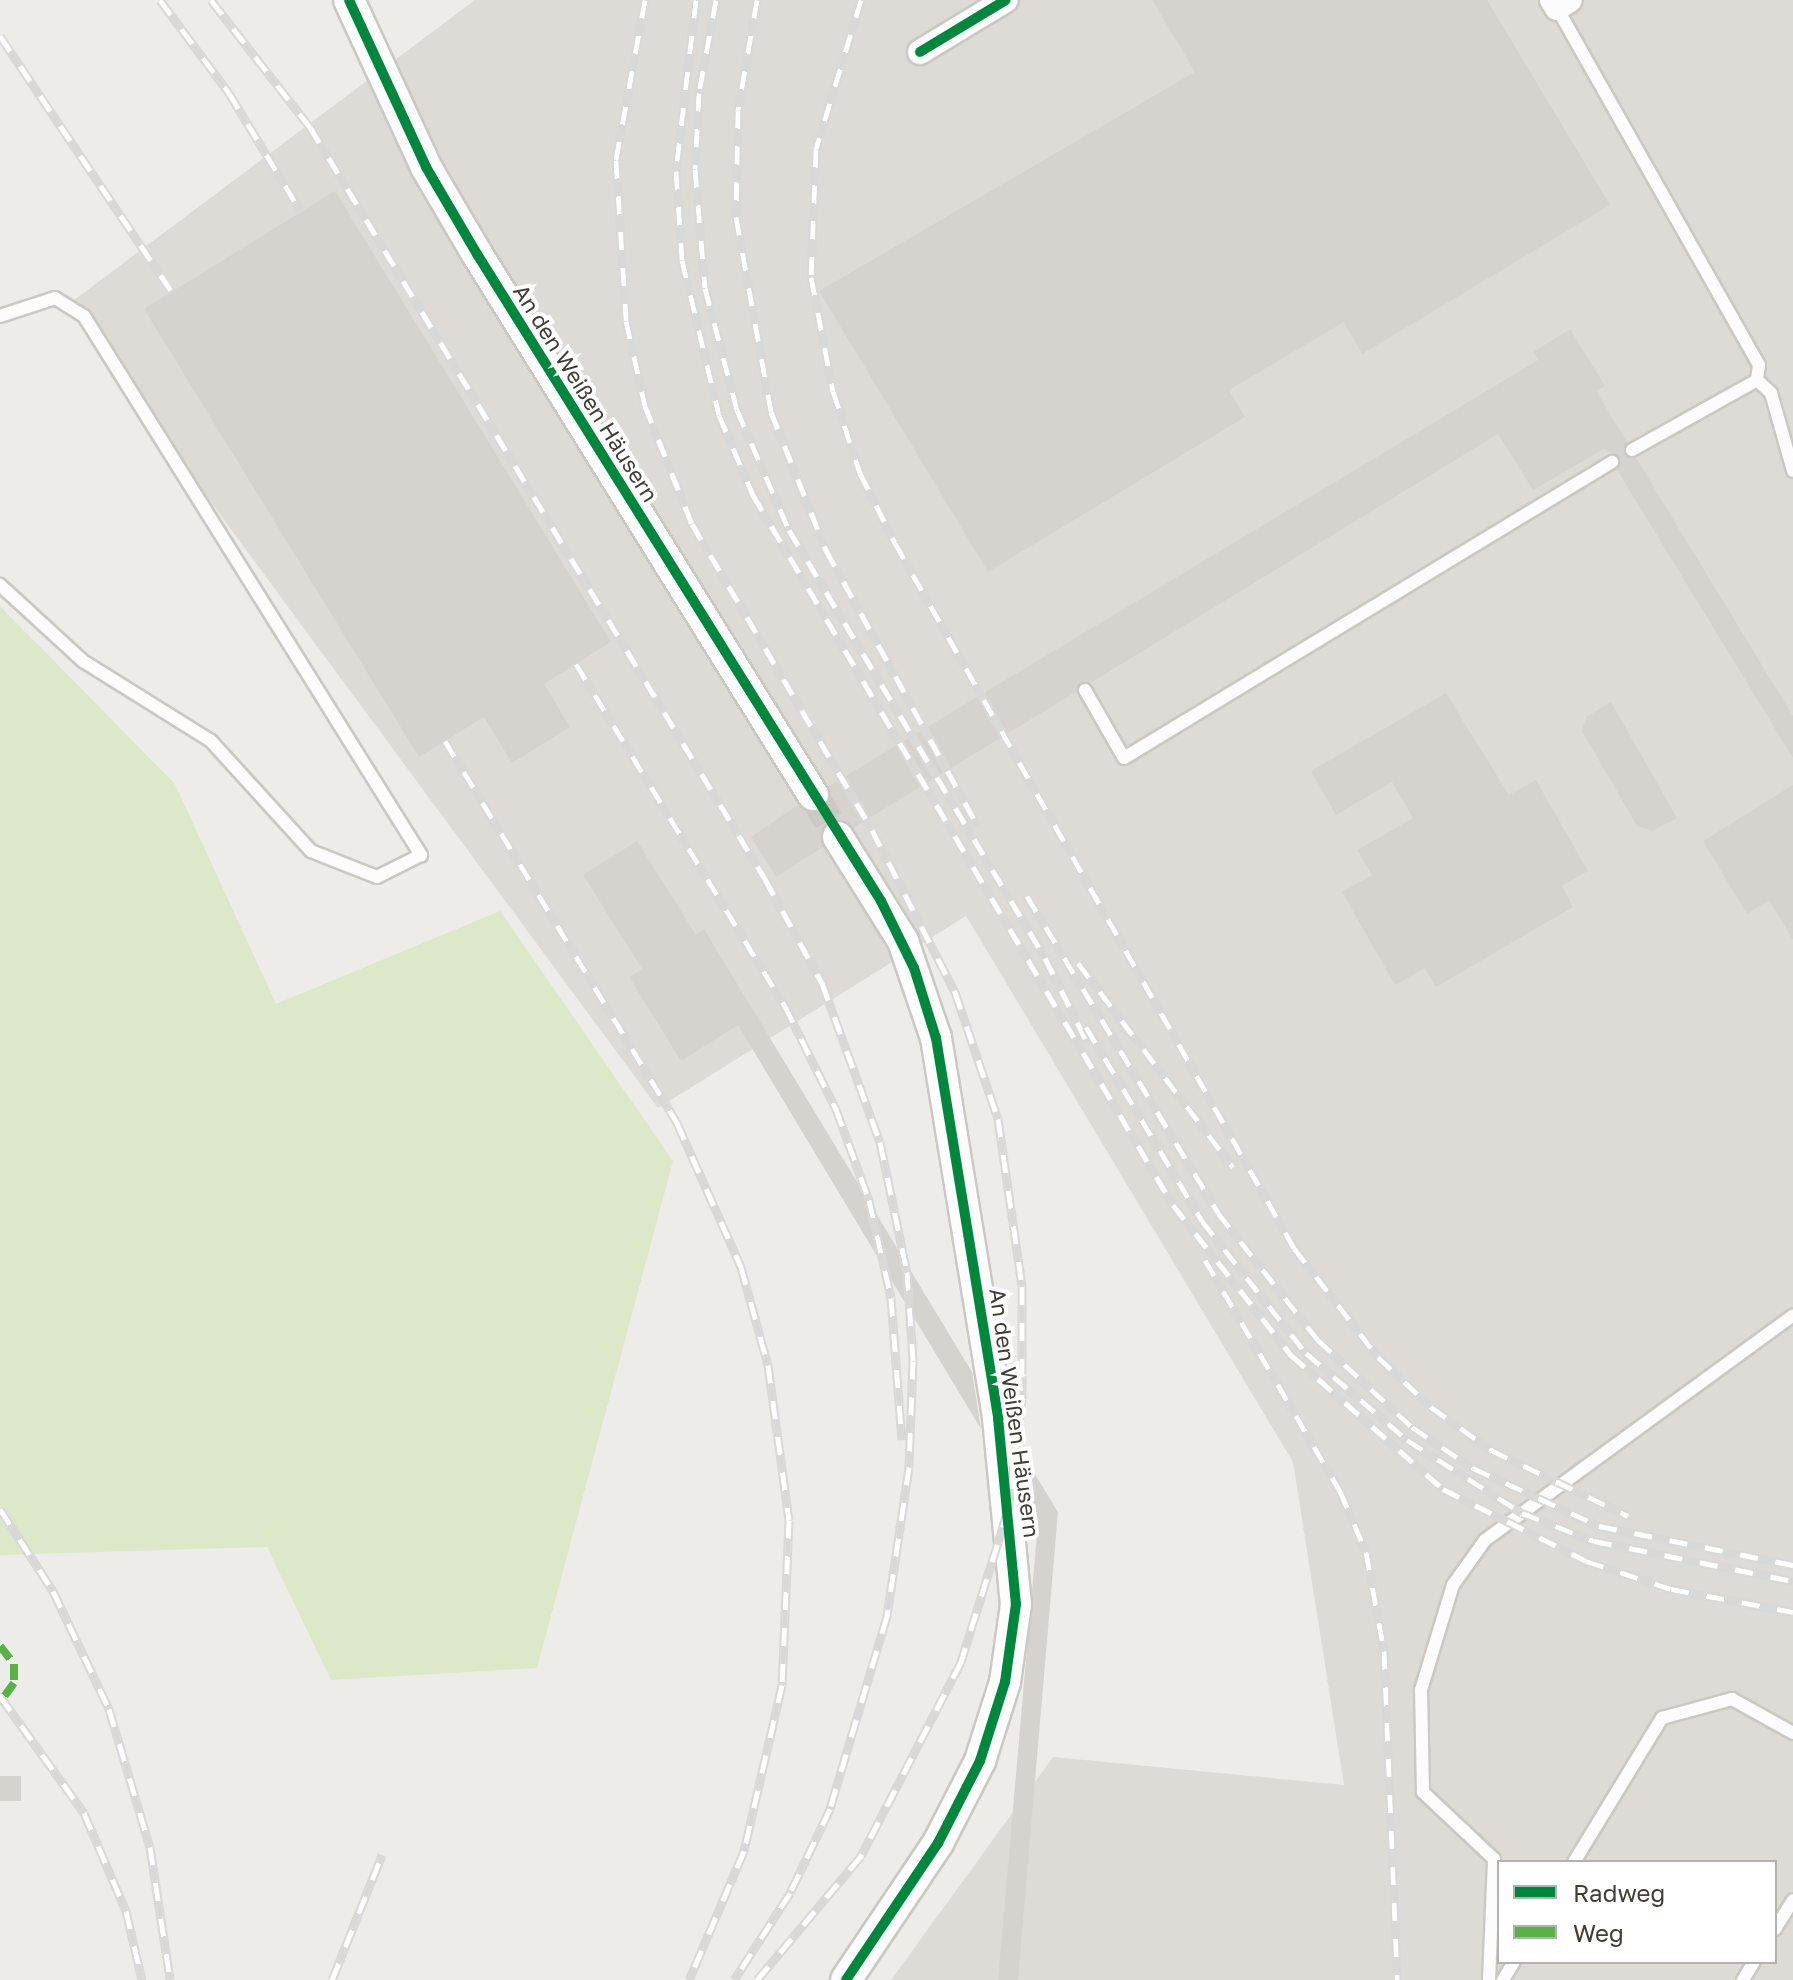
<!DOCTYPE html>
<meta charset="utf-8">
<style>
body{margin:0}
#map{position:relative;width:1793px;height:1980px;overflow:hidden;background:#eeece8;font-family:"Golos Text",sans-serif}
div>[style]{position:absolute}
.industrial>*{inset:0;background:#dedbd6}
.green>*{inset:0;background:#dce8c8}
.building>*{inset:0;background:#d6d3cf}
.tertiary-tunnel>*{height:30px;margin-top:-15px;transform-origin:0;background:repeating-linear-gradient(90deg,#ccc9c4 0 30px,transparent 0 45px)}
.roads{filter:drop-shadow(2px 0 #cbc8c4) drop-shadow(-2px 0 #cbc8c4) drop-shadow(0 2px #cbc8c4) drop-shadow(0 -2px #cbc8c4)}
.service>*{height:12px;margin:-6px;padding:0 6px;transform-origin:6px;border-radius:6px;background:#fcfcfc}
.minor>*{height:24px;margin:-12px;padding:0 12px;transform-origin:12px;border-radius:12px;background:#fcfcfc}
.tertiary>*{height:30px;margin:-15px;padding:0 15px;transform-origin:15px;border-radius:15px;background:#fcfcfc}
.rail>*{height:9px;margin-top:-4.5px;transform-origin:0;background:repeating-linear-gradient(90deg,#fff 0 18px,#d8d8d7 0 36px);box-sizing:border-box;border-block:2px solid #d8d8d7}
.quiet>*{height:8px;margin-top:-4px;transform-origin:0;background:repeating-linear-gradient(90deg,#57b346 0 16px,transparent 0 24px)}
.cycleway>*{height:10px;margin:-5px;padding:0 5px;transform-origin:5px;border-radius:5px;background:#00873e}
span{translate:-50% -50%;white-space:nowrap;text-align:center;line-height:1.15;-webkit-text-stroke:8px #fff;paint-order:stroke}
.street-label{font-size:22px;color:#443d34}
.legend{position:absolute;left:1497px;top:1860px;width:280px;height:104px;box-sizing:border-box;background:#fff;border:2px solid #b4b1ae;margin:0;padding:10px 14px;list-style:none;font-size:24px;color:#443d34}
.legend li{display:flex;align-items:center;gap:16px;height:40px}
.legend b{width:40px;border:2px solid #b4b1ae}
</style>
<div id="map">
<div class="industrial">
<i style="clip-path:polygon(evenodd,475px 0,1793px 0,1793px 1980px,891px 1980px,1053px 1757px,1344px 1785px,1293px 1462px,966px 916px,658px 1108px,66px 306px,475px 0,1499px 1862px,1775px 1862px,1775px 1962px,1499px 1962px,1499px 1862px)"></i>
</div>
<div class="green">
<i style="clip-path:polygon(0 606px,175px 784px,276px 1004px,500px 911px,673px 1161px,537px 1668px,331px 1680px,267px 1547px,0 1555px)"></i>
</div>
<div class="building">
<i style="clip-path:polygon(1152px 0,1487px 0,1610px 205px,1362px 354px,1344px 322px,1229px 390px,1245px 417px,988px 572px,819px 291px,1195px 72px)"></i>
<i style="clip-path:polygon(335px 191px,611px 642px,544px 684px,570px 727px,512px 763px,484px 717px,419px 757px,144px 309px)"></i>
<i style="clip-path:polygon(1570px 329px,1605px 386px,1596px 391px,1627px 442px,1625px 455px,1636px 458px,1793px 716px,1793px 758px,1617px 470px,1619px 457px,1604px 449px,1533px 490px,1498px 434px,853px 828px,829px 821px,823px 847px,776px 877px,751px 837px,798px 805px,822px 811px,829px 786px,1538px 360px,1533px 352px)"></i>
<i style="clip-path:polygon(1446px 693px,1509px 795px,1536px 780px,1588px 871px,1562px 886px,1573px 907px,1436px 987px,1425px 968px,1395px 985px,1342px 892px,1372px 875px,1357px 850px,1413px 818px,1392px 782px,1336px 815px,1311px 771px)"></i>
<i style="clip-path:polygon(1611px 702px,1677px 818px,1653px 831px,1637px 826px,1582px 731px,1586px 717px)"></i>
<i style="clip-path:polygon(1793px 785px,1793px 940px,1769px 900px,1747px 914px,1703px 841px)"></i>
<i style="clip-path:polygon(637px 841px,696px 935px,704px 929px,972px 1372px,981px 1429px,738px 1025px,681px 1061px,629px 977px,642px 969px,583px 875px)"></i>
<i style="clip-path:polygon(1019px 1448px,1058px 1512px,1018px 1980px,998px 1980px,1038px 1523px,1024px 1500px)"></i>
<i style="clip-path:polygon(0 1776px,21px 1776px,21px 1801px,0 1801px)"></i>
</div>
<div class="tertiary-tunnel">
<i style="left:813px;top:795px;width:49px;rotate:59.2deg"></i>
</div>
<div class="roads">
<div class="service">
<i style="left:1557px;top:8px;width:410px;rotate:60.5deg"></i>
<i style="left:1759px;top:365px;width:15px;rotate:98deg"></i>
<i style="left:0;top:316px;width:58px;rotate:-18.1deg"></i>
<i style="left:55px;top:298px;width:34px;rotate:32deg"></i>
<i style="left:84px;top:316px;width:636px;rotate:57.99deg"></i>
<i style="left:421px;top:855px;width:49px;rotate:153.4deg"></i>
<i style="left:377px;top:877px;width:71px;rotate:-158.5deg"></i>
<i style="left:311px;top:851px;width:149px;rotate:-132.3deg"></i>
<i style="left:211px;top:741px;width:151px;rotate:-148deg"></i>
<i style="left:83px;top:661px;width:113px;rotate:-137.5deg"></i>
<i style="left:1632px;top:450px;width:143px;rotate:-29.2deg"></i>
<i style="left:1757px;top:380px;width:19px;rotate:43deg"></i>
<i style="left:1771px;top:393px;width:81px;rotate:74.2deg"></i>
<i style="left:1085px;top:690px;width:78px;rotate:60.2deg"></i>
<i style="left:1124px;top:758px;width:571px;rotate:-31.24deg"></i>
<i style="left:1574px;top:1862px;width:169px;rotate:-58.6deg"></i>
<i style="left:1662px;top:1718px;width:73px;rotate:-15.2deg"></i>
<i style="left:1732px;top:1699px;width:70px;rotate:29.1deg"></i>
<i style="left:1775px;top:1929px;width:34px;rotate:-58deg"></i>
<i style="left:1489px;top:1980px;width:121px;rotate:-87.6deg"></i>
<i style="left:1494px;top:1859px;width:98px;rotate:-136.7deg"></i>
<i style="left:1423px;top:1792px;width:102px;rotate:-91.1deg"></i>
<i style="left:1421px;top:1690px;width:110px;rotate:-73.1deg"></i>
<i style="left:1453px;top:1585px;width:55px;rotate:-54.6deg"></i>
<i style="left:1485px;top:1540px;width:381px;rotate:-36.1deg"></i>
<i style="left:1503px;top:1980px;width:21px;rotate:-59deg"></i>
<i style="left:1743px;top:1980px;width:21px;rotate:-59deg"></i>
</div>
<div class="minor">
<i style="left:1552px;top:0;width:9px;rotate:58deg"></i>
<i style="left:1557px;top:8px;width:15px;rotate:-32deg"></i>
<i style="left:920px;top:52px;width:100px;rotate:-31.2deg"></i>
</div>
<div class="tertiary">
<i style="left:349px;top:0;width:184px;rotate:65.2deg"></i>
<i style="left:426px;top:167px;width:101px;rotate:59.6deg"></i>
<i style="left:477px;top:254px;width:637px;rotate:58.16deg"></i>
<i style="left:838px;top:837px;width:123px;rotate:58deg"></i>
<i style="left:903px;top:941px;width:102px;rotate:71.2deg"></i>
<i style="left:936px;top:1038px;width:385px;rotate:80.7deg"></i>
<i style="left:998px;top:1418px;width:187px;rotate:84.5deg"></i>
<i style="left:1016px;top:1604px;width:79px;rotate:98deg"></i>
<i style="left:1005px;top:1682px;width:83px;rotate:107.6deg"></i>
<i style="left:980px;top:1761px;width:92px;rotate:117.1deg"></i>
<i style="left:938px;top:1843px;width:165px;rotate:123.9deg"></i>
</div>
</div>
<div class="rail">
<i style="left:160px;top:0;width:116px;rotate:53.4deg"></i>
<i style="left:229px;top:93px;width:139px;rotate:58.8deg"></i>
<i style="left:211px;top:0;width:161px;rotate:52.1deg"></i>
<i style="left:310px;top:127px;width:879px;rotate:58.82deg"></i>
<i style="left:765px;top:879px;width:119px;rotate:61.3deg"></i>
<i style="left:822px;top:983px;width:169px;rotate:70deg"></i>
<i style="left:880px;top:1142px;width:133px;rotate:78.3deg"></i>
<i style="left:907px;top:1272px;width:89px;rotate:86.1deg"></i>
<i style="left:913px;top:1361px;width:106px;rotate:92.2deg"></i>
<i style="left:909px;top:1467px;width:151px;rotate:98.4deg"></i>
<i style="left:887px;top:1616px;width:201px;rotate:106.5deg"></i>
<i style="left:830px;top:1809px;width:93px;rotate:115.5deg"></i>
<i style="left:790px;top:1893px;width:103px;rotate:122.8deg"></i>
<i style="left:645px;top:0;width:163px;rotate:100.3deg"></i>
<i style="left:616px;top:160px;width:161px;rotate:86.4deg"></i>
<i style="left:626px;top:321px;width:87px;rotate:77.4deg"></i>
<i style="left:645px;top:406px;width:127px;rotate:68.3deg"></i>
<i style="left:692px;top:524px;width:355px;rotate:59.5deg"></i>
<i style="left:872px;top:830px;width:182px;rotate:62.9deg"></i>
<i style="left:955px;top:992px;width:134px;rotate:71.3deg"></i>
<i style="left:998px;top:1119px;width:169px;rotate:81.8deg"></i>
<i style="left:1022px;top:1286px;width:113px;rotate:90deg"></i>
<i style="left:1022px;top:1399px;width:112px;rotate:97.2deg"></i>
<i style="left:1008px;top:1510px;width:159px;rotate:107.2deg"></i>
<i style="left:961px;top:1662px;width:218px;rotate:117.3deg"></i>
<i style="left:861px;top:1856px;width:162px;rotate:130deg"></i>
<i style="left:696px;top:0;width:172px;rotate:96.7deg"></i>
<i style="left:676px;top:171px;width:89px;rotate:86.1deg"></i>
<i style="left:682px;top:260px;width:159px;rotate:76.6deg"></i>
<i style="left:719px;top:415px;width:87px;rotate:67deg"></i>
<i style="left:753px;top:495px;width:825px;rotate:59.39deg"></i>
<i style="left:1173px;top:1205px;width:191px;rotate:51.8deg"></i>
<i style="left:1291px;top:1355px;width:203px;rotate:41.4deg"></i>
<i style="left:1443px;top:1489px;width:160px;rotate:26.7deg"></i>
<i style="left:1586px;top:1561px;width:89px;rotate:18.2deg"></i>
<i style="left:1671px;top:1589px;width:124px;rotate:10.7deg"></i>
<i style="left:716px;top:0;width:95px;rotate:100.4deg"></i>
<i style="left:699px;top:93px;width:76px;rotate:93deg"></i>
<i style="left:695px;top:169px;width:119px;rotate:85.2deg"></i>
<i style="left:705px;top:288px;width:126px;rotate:75.3deg"></i>
<i style="left:737px;top:410px;width:131px;rotate:66.6deg"></i>
<i style="left:789px;top:530px;width:499px;rotate:59.1deg"></i>
<i style="left:1045px;top:958px;width:94px;rotate:63.4deg"></i>
<i style="left:757px;top:0;width:112px;rotate:99.8deg"></i>
<i style="left:738px;top:110px;width:107px;rotate:91.1deg"></i>
<i style="left:736px;top:217px;width:198px;rotate:79.8deg"></i>
<i style="left:771px;top:412px;width:149px;rotate:68.3deg"></i>
<i style="left:826px;top:550px;width:314px;rotate:61.2deg"></i>
<i style="left:861px;top:0;width:156px;rotate:106.8deg"></i>
<i style="left:816px;top:149px;width:128px;rotate:92.2deg"></i>
<i style="left:811px;top:277px;width:116px;rotate:79.1deg"></i>
<i style="left:833px;top:391px;width:86px;rotate:71.8deg"></i>
<i style="left:860px;top:473px;width:78px;rotate:63.4deg"></i>
<i style="left:895px;top:543px;width:810px;rotate:60.49deg"></i>
<i style="left:1294px;top:1248px;width:138px;rotate:52.4deg"></i>
<i style="left:1378px;top:1357px;width:73px;rotate:43.3deg"></i>
<i style="left:1431px;top:1407px;width:74px;rotate:35.6deg"></i>
<i style="left:1491px;top:1450px;width:152px;rotate:25.7deg"></i>
<i style="left:0;top:36px;width:308px;rotate:56.1deg"></i>
<i style="left:576px;top:664px;width:401px;rotate:58.6deg"></i>
<i style="left:785px;top:1006px;width:115px;rotate:63.7deg"></i>
<i style="left:836px;top:1109px;width:97px;rotate:70.1deg"></i>
<i style="left:869px;top:1200px;width:100px;rotate:77.3deg"></i>
<i style="left:891px;top:1298px;width:142px;rotate:85.6deg"></i>
<i style="left:445px;top:741px;width:447px;rotate:58.7deg"></i>
<i style="left:677px;top:1123px;width:158px;rotate:66deg"></i>
<i style="left:741px;top:1267px;width:102px;rotate:74.6deg"></i>
<i style="left:768px;top:1365px;width:156px;rotate:82.3deg"></i>
<i style="left:789px;top:1520px;width:165px;rotate:92.4deg"></i>
<i style="left:782px;top:1685px;width:170px;rotate:102.9deg"></i>
<i style="left:744px;top:1851px;width:140px;rotate:113.1deg"></i>
<i style="left:1027px;top:896px;width:370px;rotate:58.9deg"></i>
<i style="left:1218px;top:1213px;width:162px;rotate:51.8deg"></i>
<i style="left:1318px;top:1340px;width:128px;rotate:42.8deg"></i>
<i style="left:1412px;top:1427px;width:73px;rotate:33.9deg"></i>
<i style="left:1473px;top:1468px;width:139px;rotate:24.7deg"></i>
<i style="left:1599px;top:1526px;width:198px;rotate:11.4deg"></i>
<i style="left:1078px;top:963px;width:256px;rotate:52.8deg"></i>
<i style="left:1086px;top:1027px;width:226px;rotate:59.1deg"></i>
<i style="left:1202px;top:1221px;width:168px;rotate:51.8deg"></i>
<i style="left:1306px;top:1353px;width:133px;rotate:40.7deg"></i>
<i style="left:1407px;top:1440px;width:136px;rotate:32.4deg"></i>
<i style="left:1522px;top:1513px;width:77px;rotate:21.3deg"></i>
<i style="left:1594px;top:1541px;width:203px;rotate:11.4deg"></i>
<i style="left:1205px;top:1260px;width:268px;rotate:59.7deg"></i>
<i style="left:1340px;top:1491px;width:66px;rotate:66.9deg"></i>
<i style="left:1366px;top:1552px;width:101px;rotate:79.7deg"></i>
<i style="left:1384px;top:1651px;width:329px;rotate:87.7deg"></i>
<i style="left:0;top:1509px;width:98px;rotate:57.1deg"></i>
<i style="left:53px;top:1591px;width:131px;rotate:64.6deg"></i>
<i style="left:109px;top:1709px;width:144px;rotate:73.5deg"></i>
<i style="left:150px;top:1847px;width:134px;rotate:81.4deg"></i>
<i style="left:0;top:1696px;width:144px;rotate:54.3deg"></i>
<i style="left:84px;top:1813px;width:107px;rotate:66.8deg"></i>
<i style="left:126px;top:1911px;width:71px;rotate:76.9deg"></i>
<i style="left:332px;top:1980px;width:135px;rotate:-68.2deg"></i>
</div>
<div class="quiet">
<i style="left:0;top:1646px;width:23px;rotate:52deg"></i>
<i style="left:14px;top:1664px;width:19px;rotate:90deg"></i>
<i style="left:14px;top:1683px;width:24px;rotate:126deg"></i>
</div>
<div class="cycleway">
<i style="left:349px;top:0;width:184px;rotate:65.2deg"></i>
<i style="left:426px;top:167px;width:101px;rotate:59.6deg"></i>
<i style="left:477px;top:254px;width:763px;rotate:58.02deg"></i>
<i style="left:881px;top:901px;width:75px;rotate:63.8deg"></i>
<i style="left:914px;top:968px;width:73px;rotate:72.6deg"></i>
<i style="left:936px;top:1038px;width:385px;rotate:80.7deg"></i>
<i style="left:998px;top:1418px;width:187px;rotate:84.5deg"></i>
<i style="left:1016px;top:1604px;width:79px;rotate:98deg"></i>
<i style="left:1005px;top:1682px;width:83px;rotate:107.6deg"></i>
<i style="left:980px;top:1761px;width:92px;rotate:117.1deg"></i>
<i style="left:938px;top:1843px;width:165px;rotate:123.9deg"></i>
<i style="left:920px;top:52px;width:100px;rotate:-31.2deg"></i>
</div>
<div class="street-label">
<span style="left:586px;top:393px;rotate:58deg">An den Weißen Häusern</span>
<span style="left:1015px;top:1413px;rotate:82deg">An den Weißen Häusern</span>
</div>
<ul class="legend">
<li><b style="height:10px;background:#00873e"></b>Radweg</li>
<li><b style="height:10px;background:#57b346"></b>Weg</li>
</ul>
</div>
